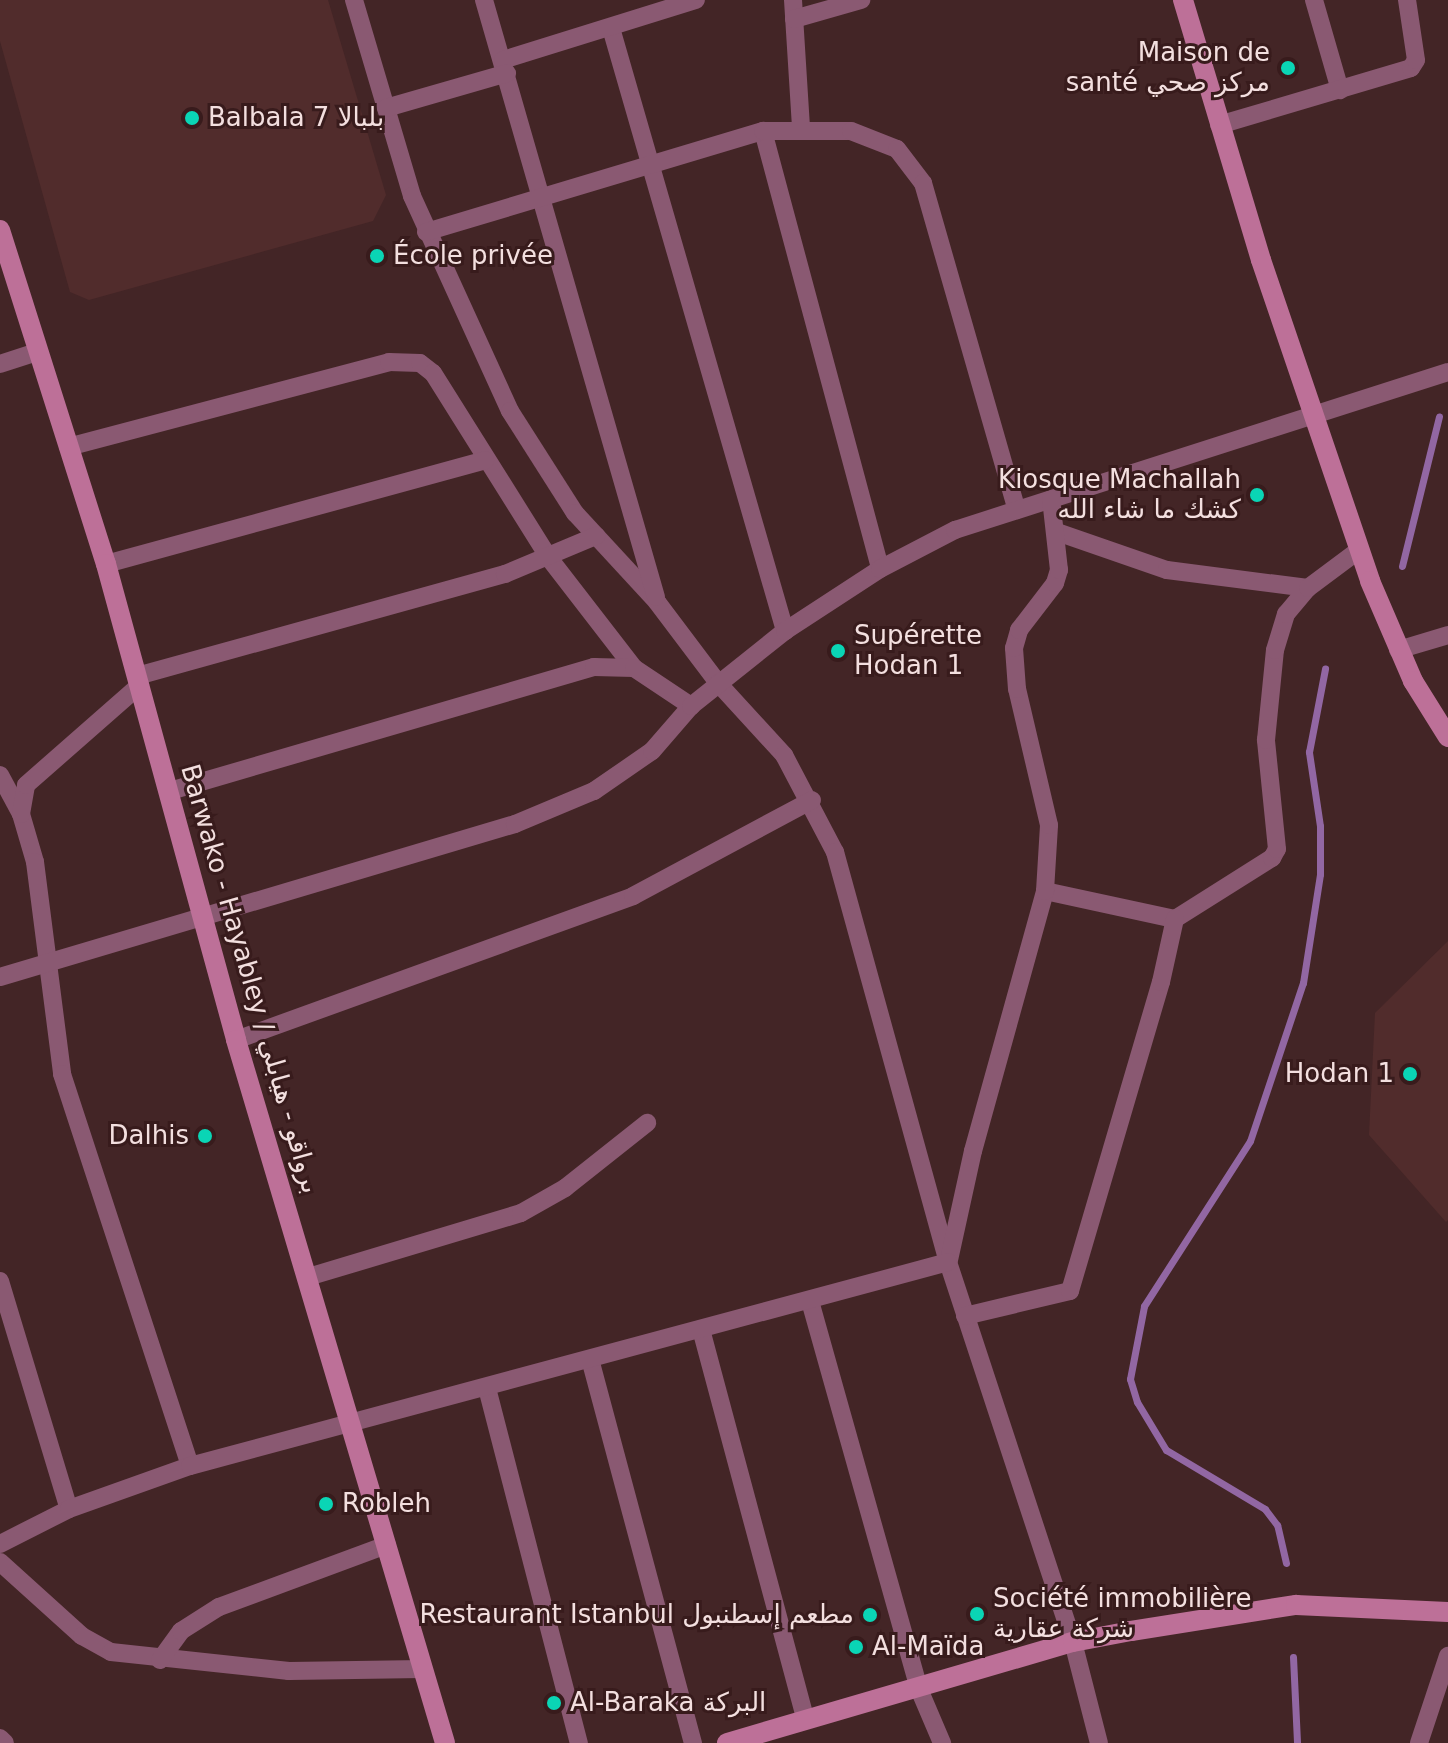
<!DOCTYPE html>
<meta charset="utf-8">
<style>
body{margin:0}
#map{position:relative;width:1448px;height:1743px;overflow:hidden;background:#432526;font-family:"DejaVu Sans",Vazirmatn,sans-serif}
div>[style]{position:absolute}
.built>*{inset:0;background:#512c2c}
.stream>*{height:7px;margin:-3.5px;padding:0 3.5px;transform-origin:3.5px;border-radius:3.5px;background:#9267a3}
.street>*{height:18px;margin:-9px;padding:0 9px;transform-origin:9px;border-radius:9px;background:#8a5972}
.secondary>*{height:20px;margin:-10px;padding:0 10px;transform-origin:10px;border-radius:10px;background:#bd7098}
.dots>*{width:22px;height:22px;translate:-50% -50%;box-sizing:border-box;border:4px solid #381b1c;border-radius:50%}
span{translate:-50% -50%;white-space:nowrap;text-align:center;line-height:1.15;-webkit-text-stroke:6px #381b1c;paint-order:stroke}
.poi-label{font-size:26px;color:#f3dfdf}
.right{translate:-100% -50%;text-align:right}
.left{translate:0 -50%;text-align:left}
.street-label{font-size:26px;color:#f3dfdf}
</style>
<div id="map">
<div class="built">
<i style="clip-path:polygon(0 0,328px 0,386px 195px,373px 221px,89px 300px,70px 292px,0 41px)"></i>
<i style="clip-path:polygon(1448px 941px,1448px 1220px,1446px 1222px,1369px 1135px,1375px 1013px)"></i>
</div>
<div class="stream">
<i style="left:1402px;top:566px;width:154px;rotate:-76.1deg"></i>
<i style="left:1286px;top:1563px;width:39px;rotate:-103deg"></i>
<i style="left:1277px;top:1525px;width:20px;rotate:-127deg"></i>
<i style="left:1265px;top:1509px;width:115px;rotate:-149.2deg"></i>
<i style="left:1166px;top:1450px;width:56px;rotate:-121.1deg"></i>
<i style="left:1137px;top:1402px;width:24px;rotate:-107deg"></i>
<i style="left:1130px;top:1379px;width:74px;rotate:-79.1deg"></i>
<i style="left:1144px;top:1306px;width:196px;rotate:-57.3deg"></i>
<i style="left:1250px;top:1141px;width:167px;rotate:-71.5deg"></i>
<i style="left:1303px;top:983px;width:110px;rotate:-81.1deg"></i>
<i style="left:1320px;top:874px;width:48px;rotate:-90deg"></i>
<i style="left:1320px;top:826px;width:75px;rotate:-98.5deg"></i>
<i style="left:1309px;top:752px;width:85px;rotate:-79.1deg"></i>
<i style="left:1293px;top:1657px;width:86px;rotate:87.3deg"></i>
</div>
<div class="street">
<i style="left:354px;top:0;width:204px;rotate:73.5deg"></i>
<i style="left:412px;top:196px;width:236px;rotate:65.5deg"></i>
<i style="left:510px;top:411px;width:121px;rotate:57.5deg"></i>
<i style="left:575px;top:513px;width:121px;rotate:47.3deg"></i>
<i style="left:657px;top:602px;width:101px;rotate:53deg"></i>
<i style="left:718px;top:683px;width:98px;rotate:47.5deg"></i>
<i style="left:784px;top:755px;width:110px;rotate:62.3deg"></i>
<i style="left:835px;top:852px;width:425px;rotate:74.6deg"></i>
<i style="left:948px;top:1262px;width:400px;rotate:71.8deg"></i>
<i style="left:1073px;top:1642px;width:104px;rotate:75.6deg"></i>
<i style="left:484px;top:0;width:621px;rotate:73.93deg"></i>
<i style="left:793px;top:0;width:127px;rotate:86.4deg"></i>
<i style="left:1314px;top:0;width:94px;rotate:73.9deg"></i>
<i style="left:794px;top:19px;width:70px;rotate:-15.8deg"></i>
<i style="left:611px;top:28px;width:628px;rotate:73.9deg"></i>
<i style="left:503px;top:60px;width:202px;rotate:-17.3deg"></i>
<i style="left:386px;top:108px;width:126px;rotate:-16.1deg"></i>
<i style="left:1219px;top:125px;width:200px;rotate:-16.5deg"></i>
<i style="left:1411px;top:68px;width:9px;rotate:-58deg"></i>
<i style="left:1416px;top:60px;width:61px;rotate:-98.5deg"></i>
<i style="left:763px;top:131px;width:453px;rotate:75deg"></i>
<i style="left:426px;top:232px;width:352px;rotate:-16.7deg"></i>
<i style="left:763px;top:131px;width:88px"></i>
<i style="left:851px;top:131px;width:49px;rotate:21.4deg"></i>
<i style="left:897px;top:149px;width:43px;rotate:52.6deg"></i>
<i style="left:923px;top:183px;width:340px;rotate:74deg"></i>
<i style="left:0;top:364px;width:40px;rotate:-18deg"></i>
<i style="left:68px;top:447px;width:332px;rotate:-14.8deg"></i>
<i style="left:389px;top:362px;width:31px;rotate:2deg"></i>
<i style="left:420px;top:363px;width:16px;rotate:38deg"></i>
<i style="left:433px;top:373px;width:218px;rotate:57.9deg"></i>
<i style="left:549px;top:558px;width:139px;rotate:52.3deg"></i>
<i style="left:1057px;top:532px;width:116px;rotate:19.1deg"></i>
<i style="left:1167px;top:570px;width:142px;rotate:7.3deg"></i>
<i style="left:106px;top:564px;width:393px;rotate:-15.3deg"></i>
<i style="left:1398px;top:650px;width:52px;rotate:-16.7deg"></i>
<i style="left:137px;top:676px;width:382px;rotate:-15.5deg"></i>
<i style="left:505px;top:574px;width:99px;rotate:-22.7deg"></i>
<i style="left:0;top:775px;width:44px;rotate:61.7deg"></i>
<i style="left:21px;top:814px;width:50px;rotate:73.7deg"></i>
<i style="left:35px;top:862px;width:214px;rotate:82.7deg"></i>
<i style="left:62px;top:1074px;width:412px;rotate:71.9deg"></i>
<i style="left:170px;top:791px;width:442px;rotate:-16.3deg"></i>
<i style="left:594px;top:667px;width:40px;rotate:1.4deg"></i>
<i style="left:634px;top:668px;width:69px;rotate:33.7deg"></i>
<i style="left:21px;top:814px;width:29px;rotate:-80deg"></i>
<i style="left:26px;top:785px;width:152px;rotate:-41.3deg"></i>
<i style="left:1045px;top:891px;width:133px;rotate:12.2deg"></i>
<i style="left:1175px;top:919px;width:115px;rotate:-32.2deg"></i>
<i style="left:1272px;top:858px;width:10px;rotate:-61deg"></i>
<i style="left:1277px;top:849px;width:110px;rotate:-95.8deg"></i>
<i style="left:1266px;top:740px;width:90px;rotate:-84.3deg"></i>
<i style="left:1275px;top:650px;width:38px;rotate:-73deg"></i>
<i style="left:1286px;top:614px;width:34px;rotate:-50deg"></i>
<i style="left:1308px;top:588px;width:64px;rotate:-36.7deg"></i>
<i style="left:0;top:977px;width:537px;rotate:-16.55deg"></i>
<i style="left:515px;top:824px;width:86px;rotate:-22.7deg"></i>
<i style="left:594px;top:791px;width:70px;rotate:-34.6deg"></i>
<i style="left:652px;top:751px;width:60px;rotate:-49.1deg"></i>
<i style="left:691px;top:706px;width:120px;rotate:-38.6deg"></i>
<i style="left:785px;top:631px;width:113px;rotate:-33.1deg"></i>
<i style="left:880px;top:569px;width:85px;rotate:-27.5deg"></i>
<i style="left:955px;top:530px;width:518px;rotate:-17.77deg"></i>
<i style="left:236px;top:1040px;width:422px;rotate:-19.9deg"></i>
<i style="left:633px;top:896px;width:203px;rotate:-28.2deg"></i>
<i style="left:949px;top:1260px;width:112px;rotate:-77.6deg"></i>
<i style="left:973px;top:1151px;width:270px;rotate:-74.5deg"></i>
<i style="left:1045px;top:891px;width:66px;rotate:-86.5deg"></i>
<i style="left:1049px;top:825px;width:140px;rotate:-103.2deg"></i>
<i style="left:1017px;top:689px;width:41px;rotate:-94.2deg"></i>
<i style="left:1014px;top:648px;width:19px;rotate:-74deg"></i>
<i style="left:1019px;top:630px;width:59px;rotate:-52.5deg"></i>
<i style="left:1055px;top:583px;width:14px;rotate:-73deg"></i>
<i style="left:1059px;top:570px;width:71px;rotate:-96.4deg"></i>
<i style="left:308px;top:1277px;width:222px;rotate:-16.7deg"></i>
<i style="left:521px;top:1213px;width:51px;rotate:-29.6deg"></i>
<i style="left:565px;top:1188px;width:105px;rotate:-38.4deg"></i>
<i style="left:0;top:1281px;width:238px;rotate:73.2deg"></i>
<i style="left:810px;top:1301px;width:403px;rotate:74.3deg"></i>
<i style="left:919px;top:1689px;width:59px;rotate:66.9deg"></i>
<i style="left:965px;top:1316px;width:108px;rotate:-13.4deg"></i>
<i style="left:1070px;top:1291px;width:322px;rotate:-73.6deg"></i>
<i style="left:1161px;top:982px;width:65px;rotate:-77.5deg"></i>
<i style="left:702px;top:1333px;width:401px;rotate:75deg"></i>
<i style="left:590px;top:1359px;width:398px;rotate:75deg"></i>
<i style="left:487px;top:1388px;width:367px;rotate:75.5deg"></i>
<i style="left:0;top:1544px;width:77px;rotate:-26.9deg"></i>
<i style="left:69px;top:1509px;width:128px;rotate:-19.6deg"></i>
<i style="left:190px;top:1466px;width:785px;rotate:-15.06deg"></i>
<i style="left:0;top:1562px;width:110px;rotate:42.1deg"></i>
<i style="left:82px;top:1636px;width:33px;rotate:29deg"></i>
<i style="left:111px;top:1652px;width:179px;rotate:6.1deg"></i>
<i style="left:289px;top:1671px;width:133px;rotate:-0.9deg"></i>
<i style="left:160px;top:1660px;width:36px;rotate:-54deg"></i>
<i style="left:181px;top:1631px;width:45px;rotate:-32.3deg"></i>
<i style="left:219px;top:1607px;width:179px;rotate:-20.3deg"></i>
<i style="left:0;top:1738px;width:7px;rotate:45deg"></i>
<i style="left:1419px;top:1743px;width:92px;rotate:-71.6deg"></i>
</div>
<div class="secondary">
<i style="left:1183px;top:0;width:271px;rotate:73.3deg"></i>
<i style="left:1261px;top:260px;width:339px;rotate:71.2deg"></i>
<i style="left:1370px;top:581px;width:109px;rotate:66.7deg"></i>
<i style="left:1413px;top:681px;width:66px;rotate:58deg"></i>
<i style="left:0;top:230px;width:350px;rotate:72.4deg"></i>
<i style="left:106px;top:564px;width:493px;rotate:74.7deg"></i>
<i style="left:236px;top:1040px;width:733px;rotate:73.44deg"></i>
<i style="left:727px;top:1743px;width:360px;rotate:-16.3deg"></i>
<i style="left:1073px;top:1642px;width:59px;rotate:-10.7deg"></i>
<i style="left:1131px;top:1631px;width:167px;rotate:-9deg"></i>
<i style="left:1296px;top:1605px;width:152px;rotate:2.6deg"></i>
</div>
<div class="dots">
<i style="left:1288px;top:68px;background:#0ad5b5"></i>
<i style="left:192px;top:118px;background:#0ad5b5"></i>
<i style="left:377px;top:256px;background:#0ad5b5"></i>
<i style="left:1257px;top:495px;background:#0ad5b5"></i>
<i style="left:838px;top:651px;background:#0ad5b5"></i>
<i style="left:1410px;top:1074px;background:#0ad5b5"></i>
<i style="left:205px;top:1136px;background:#0ad5b5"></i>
<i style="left:326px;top:1504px;background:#0ad5b5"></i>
<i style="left:977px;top:1614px;background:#0ad5b5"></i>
<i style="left:870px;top:1615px;background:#0ad5b5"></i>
<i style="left:856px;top:1647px;background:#0ad5b5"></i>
<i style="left:554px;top:1703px;background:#0ad5b5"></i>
</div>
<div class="poi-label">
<span class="right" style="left:1270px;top:68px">Maison de<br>santé مركز صحي</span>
<span class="left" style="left:208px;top:118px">Balbala 7 بلبالا</span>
<span class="left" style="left:393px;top:256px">École privée</span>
<span class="right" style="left:1241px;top:495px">Kiosque Machallah<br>كشك ما شاء الله</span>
<span class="left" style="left:854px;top:651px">Supérette<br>Hodan 1</span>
<span class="right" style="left:1394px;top:1074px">Hodan 1</span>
<span class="right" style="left:189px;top:1136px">Dalhis</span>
<span class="left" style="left:342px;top:1504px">Robleh</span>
<span class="left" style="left:993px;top:1614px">Société immobilière<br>شركة عقارية</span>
<span class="right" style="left:854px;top:1615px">Restaurant Istanbul مطعم إسطنبول</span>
<span class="left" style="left:872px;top:1647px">Al-Maïda</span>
<span class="left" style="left:570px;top:1703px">Al-Baraka البركة</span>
</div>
<div class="street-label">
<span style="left:250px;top:979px;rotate:74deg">Barwako - Hayabley / برواقو - هيابلي</span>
</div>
</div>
